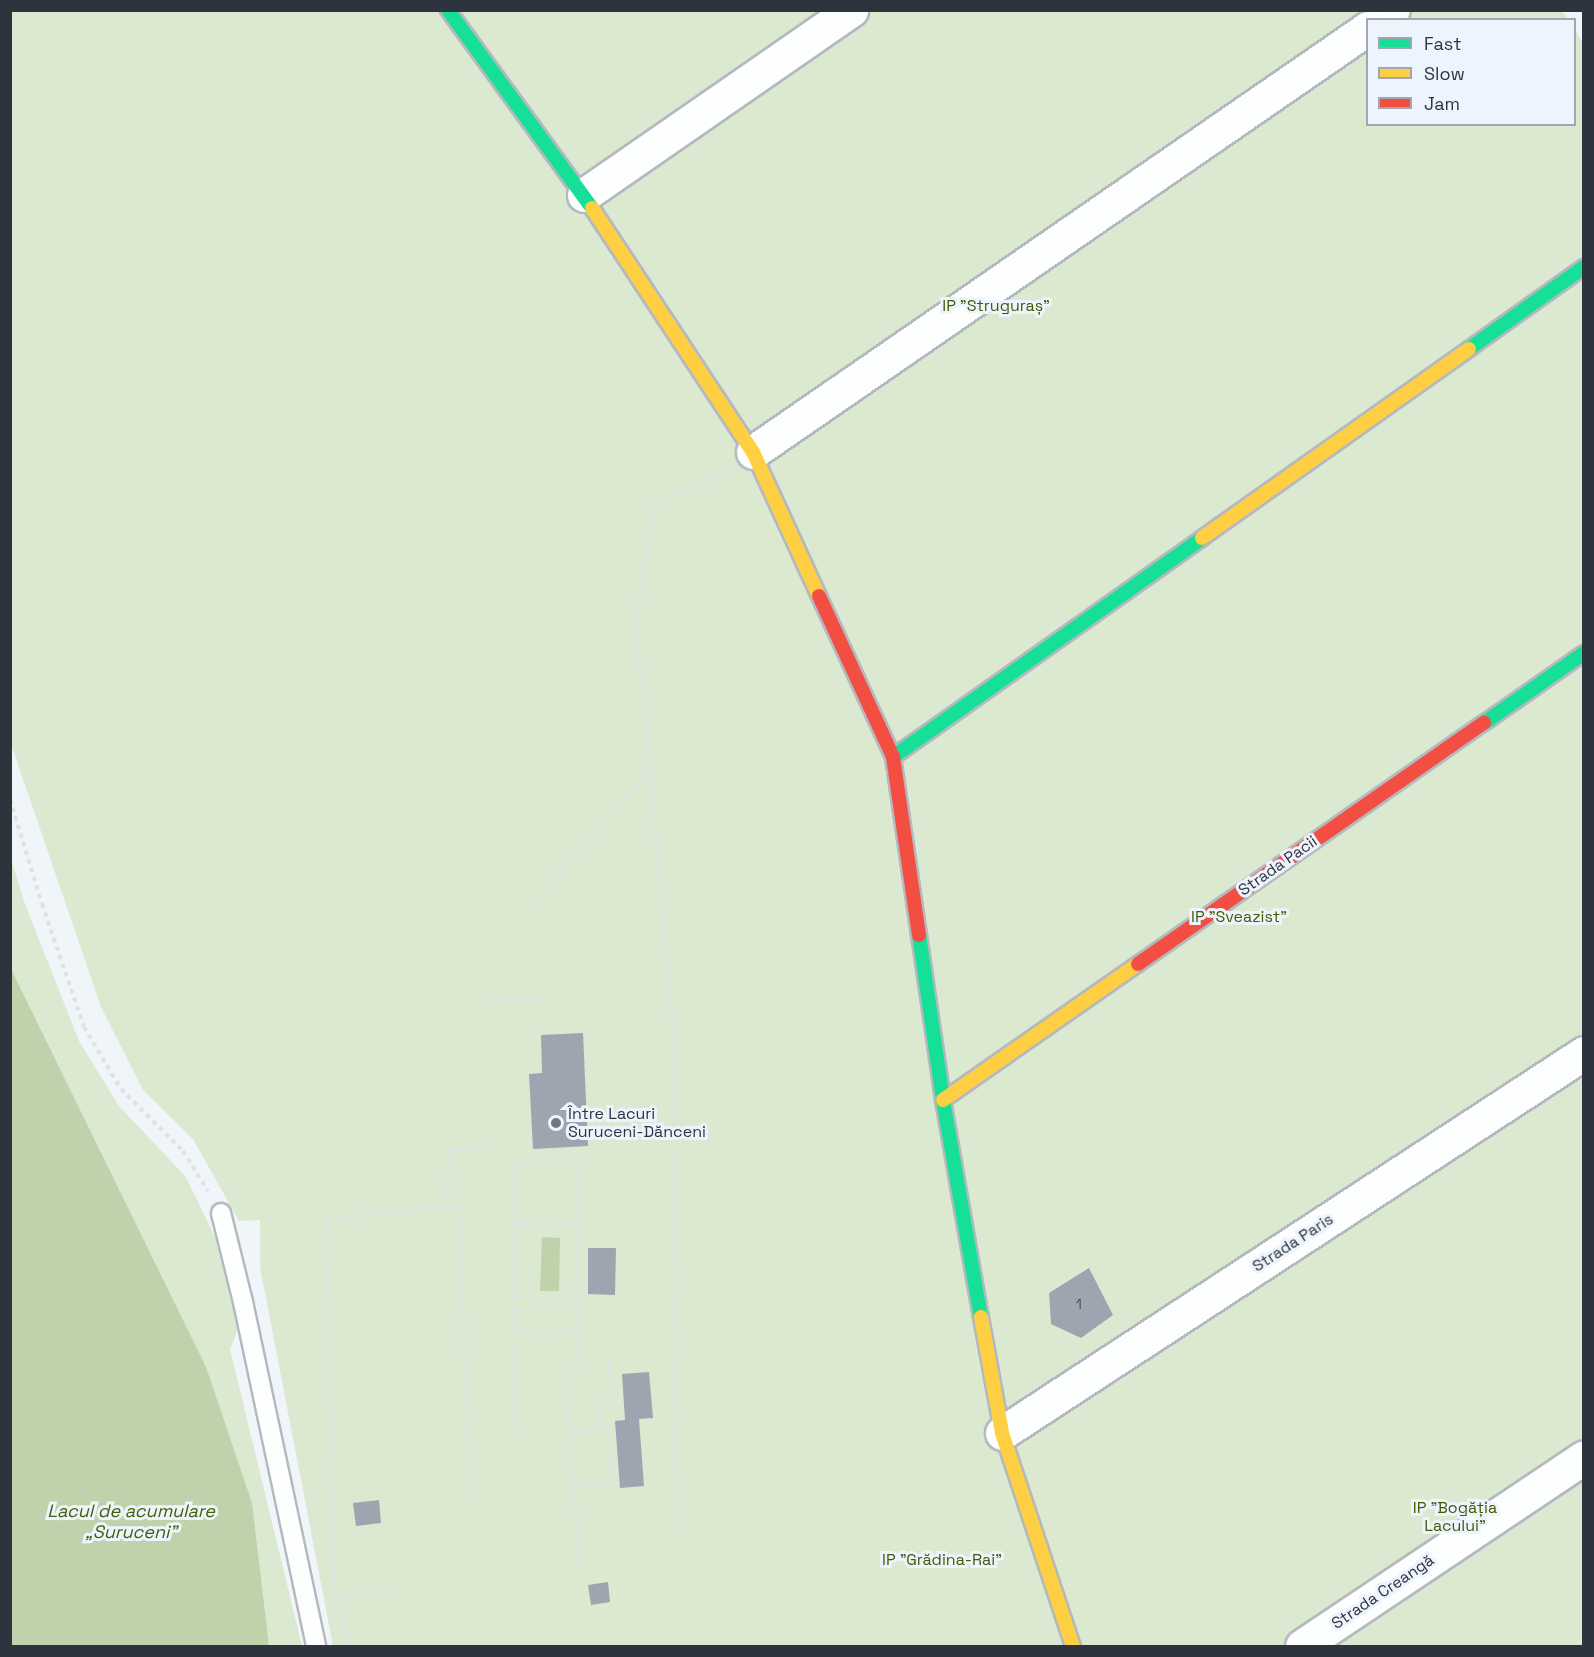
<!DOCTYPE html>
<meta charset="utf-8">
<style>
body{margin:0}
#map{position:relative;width:1594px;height:1657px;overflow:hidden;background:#f0f5fa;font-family:"Space Grotesk",sans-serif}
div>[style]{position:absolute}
.green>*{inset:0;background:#dbe9d1}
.water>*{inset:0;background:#bed3ab}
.building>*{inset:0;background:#9da5b1}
.path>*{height:4px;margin-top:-2px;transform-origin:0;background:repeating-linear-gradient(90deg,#e0e1e3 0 4.5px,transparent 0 9px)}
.roads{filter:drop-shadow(2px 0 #b4b9bf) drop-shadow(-2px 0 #b4b9bf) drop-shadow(0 2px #b4b9bf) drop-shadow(0 -2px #b4b9bf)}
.lane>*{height:18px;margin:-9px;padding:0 9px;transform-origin:9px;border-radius:9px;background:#fdfefe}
.street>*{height:33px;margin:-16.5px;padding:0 16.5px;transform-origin:16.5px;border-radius:16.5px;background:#fdfefe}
.fast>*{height:14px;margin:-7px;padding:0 7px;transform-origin:7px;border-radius:7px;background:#16e098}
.slow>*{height:14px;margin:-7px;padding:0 7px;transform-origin:7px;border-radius:7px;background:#ffcf43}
.jam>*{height:14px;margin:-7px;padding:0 7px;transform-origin:7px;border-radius:7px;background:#f24e42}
.dots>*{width:16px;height:16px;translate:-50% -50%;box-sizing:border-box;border:3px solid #edf4fd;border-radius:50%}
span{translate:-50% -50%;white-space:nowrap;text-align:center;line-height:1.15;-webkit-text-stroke:6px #edf4fd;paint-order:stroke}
.number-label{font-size:14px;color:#4a505a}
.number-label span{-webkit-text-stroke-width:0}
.park-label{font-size:16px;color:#3f5c00}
.street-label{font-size:16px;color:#2e343d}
.poi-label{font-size:16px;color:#2e343d}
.left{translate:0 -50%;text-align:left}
.water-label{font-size:18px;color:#446208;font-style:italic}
.frame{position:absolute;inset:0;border:12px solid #2e343d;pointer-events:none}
.legend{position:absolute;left:1366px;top:18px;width:210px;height:108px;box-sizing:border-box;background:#edf4fd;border:2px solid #a1a7b0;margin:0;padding:8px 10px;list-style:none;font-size:18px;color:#2e343d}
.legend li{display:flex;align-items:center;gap:12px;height:30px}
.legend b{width:30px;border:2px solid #a1a7b0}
</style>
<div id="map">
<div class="green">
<i style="clip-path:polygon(10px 11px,1562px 11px,1568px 19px,1368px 20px,1368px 124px,1574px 124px,1575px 29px,1583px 43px,1583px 1646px,333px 1646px,260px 1267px,260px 1220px,239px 1221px,193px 1139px,143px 1090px,101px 1007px,11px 744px)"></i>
<i style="clip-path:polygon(10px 856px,25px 904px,79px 1041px,119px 1106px,186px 1177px,215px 1237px,238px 1329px,230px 1349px,302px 1646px,246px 1646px,11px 1020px)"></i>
</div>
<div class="water">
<i style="clip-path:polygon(10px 967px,206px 1367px,252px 1503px,269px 1646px,11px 1646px)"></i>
<i style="clip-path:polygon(542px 1237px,560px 1238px,559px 1291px,540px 1291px)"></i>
</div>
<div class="building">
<i style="clip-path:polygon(583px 1033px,588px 1146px,533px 1149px,529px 1074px,542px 1073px,541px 1035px)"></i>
<i style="clip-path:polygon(588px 1248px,616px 1248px,615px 1295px,588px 1294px)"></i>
<i style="clip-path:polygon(1089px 1268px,1113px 1315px,1081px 1338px,1051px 1324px,1049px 1293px)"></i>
<i style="clip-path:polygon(649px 1372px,653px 1418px,639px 1419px,644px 1486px,620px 1488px,615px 1421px,625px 1420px,622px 1374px)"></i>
<i style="clip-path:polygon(379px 1500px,381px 1523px,356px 1526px,353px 1503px)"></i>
<i style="clip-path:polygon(608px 1582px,610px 1602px,591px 1605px,588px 1585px)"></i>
</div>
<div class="path">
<i style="left:1545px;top:10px;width:12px;rotate:59deg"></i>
<i style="left:1574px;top:56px;width:17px;rotate:54deg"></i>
<i style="left:650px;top:768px;width:259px;rotate:84.9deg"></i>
<i style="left:673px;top:1026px;width:505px;rotate:89.55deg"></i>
<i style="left:10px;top:799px;width:110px;rotate:73.1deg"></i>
<i style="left:42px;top:904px;width:130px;rotate:71.1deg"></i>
<i style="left:84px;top:1027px;width:72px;rotate:59.2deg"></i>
<i style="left:121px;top:1089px;width:88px;rotate:45deg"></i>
<i style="left:183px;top:1151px;width:47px;rotate:58deg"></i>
<i style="left:536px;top:902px;width:176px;rotate:-49.6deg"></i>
<i style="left:650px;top:768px;width:62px;rotate:-93.7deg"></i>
<i style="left:646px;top:706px;width:77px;rotate:-99deg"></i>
<i style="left:634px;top:630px;width:123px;rotate:-80.6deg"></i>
<i style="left:654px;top:509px;width:29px;rotate:-34deg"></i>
<i style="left:678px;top:493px;width:54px;rotate:-25.1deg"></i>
<i style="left:480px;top:998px;width:64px;rotate:1.8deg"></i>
<i style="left:515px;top:1224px;width:63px"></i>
<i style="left:515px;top:1296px;width:63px"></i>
<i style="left:515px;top:1333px;width:63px;rotate:-0.9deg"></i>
<i style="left:565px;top:1372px;width:191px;rotate:85.8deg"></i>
<i style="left:514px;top:1428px;width:267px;rotate:-89.8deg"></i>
<i style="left:515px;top:1161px;width:63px"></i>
<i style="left:578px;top:1161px;width:204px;rotate:90deg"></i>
<i style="left:599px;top:1429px;width:24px;rotate:-90deg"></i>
<i style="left:599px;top:1405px;width:18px;rotate:-43deg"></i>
<i style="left:612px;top:1393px;width:45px;rotate:-96.3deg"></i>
<i style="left:569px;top:1431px;width:40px;rotate:-4.3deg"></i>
<i style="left:609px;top:1428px;width:54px;rotate:85.8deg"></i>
<i style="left:613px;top:1482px;width:40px;rotate:175.7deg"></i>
<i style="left:474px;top:1500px;width:92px;rotate:-95deg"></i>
<i style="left:466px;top:1408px;width:200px;rotate:-92deg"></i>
<i style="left:459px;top:1208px;width:12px;rotate:-175deg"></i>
<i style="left:447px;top:1207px;width:58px;rotate:-88deg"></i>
<i style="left:449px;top:1149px;width:41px;rotate:2.8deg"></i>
<i style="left:338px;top:1597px;width:57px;rotate:-13.3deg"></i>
<i style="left:350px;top:1646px;width:66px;rotate:-104deg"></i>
<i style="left:334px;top:1582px;width:363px;rotate:-91.1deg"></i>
<i style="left:327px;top:1219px;width:121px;rotate:-5.7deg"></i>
</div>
<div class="roads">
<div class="lane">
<i style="left:221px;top:1213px;width:92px;rotate:76.1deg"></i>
<i style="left:243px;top:1302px;width:352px;rotate:78deg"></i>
</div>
<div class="street">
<i style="left:1380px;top:20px;width:16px;rotate:-38deg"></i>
<i style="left:584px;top:195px;width:325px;rotate:-34.7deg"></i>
<i style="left:753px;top:452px;width:747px;rotate:-34.58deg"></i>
<i style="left:1002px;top:1433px;width:695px;rotate:-33.14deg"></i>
<i style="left:1302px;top:1646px;width:339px;rotate:-33.8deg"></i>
</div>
<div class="fast">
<i style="left:448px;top:10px;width:245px;rotate:54deg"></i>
<i style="left:1469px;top:349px;width:141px;rotate:-35.5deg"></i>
<i style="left:1484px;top:723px;width:122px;rotate:-35deg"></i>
<i style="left:893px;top:757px;width:379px;rotate:-35.3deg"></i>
<i style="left:919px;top:935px;width:167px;rotate:81.7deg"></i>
<i style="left:943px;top:1100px;width:220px;rotate:80.1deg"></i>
</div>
<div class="slow">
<i style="left:592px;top:208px;width:292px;rotate:56.6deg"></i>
<i style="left:753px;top:452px;width:158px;rotate:65.4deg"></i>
<i style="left:1202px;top:538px;width:327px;rotate:-35.3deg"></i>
<i style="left:943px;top:1100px;width:238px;rotate:-34.9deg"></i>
<i style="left:981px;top:1317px;width:118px;rotate:79.7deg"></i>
<i style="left:1002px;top:1433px;width:225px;rotate:71.6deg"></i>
</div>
<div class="jam">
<i style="left:819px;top:596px;width:177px;rotate:65.3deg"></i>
<i style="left:893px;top:757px;width:180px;rotate:81.7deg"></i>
<i style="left:1138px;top:964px;width:422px;rotate:-34.9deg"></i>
</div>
</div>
<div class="dots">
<i style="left:556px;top:1123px;background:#72787f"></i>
</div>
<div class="number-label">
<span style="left:1079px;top:1304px">1</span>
</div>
<div class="park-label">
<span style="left:996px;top:306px">IP "Struguraș"</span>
<span style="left:1239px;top:917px">IP "Sveazist"</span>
<span style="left:1455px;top:1517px">IP "Bogăția<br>Lacului"</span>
<span style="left:942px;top:1560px">IP "Grădina-Rai"</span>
</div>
<div class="street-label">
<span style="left:1278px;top:866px;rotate:-35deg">Strada Pacii</span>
<span style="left:1293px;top:1243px;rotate:-33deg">Strada Paris</span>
<span style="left:1383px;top:1592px;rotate:-34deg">Strada Creangă</span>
</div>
<div class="poi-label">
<span class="left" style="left:568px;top:1123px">Între Lacuri<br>Suruceni-Dănceni</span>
</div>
<div class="water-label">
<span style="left:131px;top:1522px">Lacul de acumulare<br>„Suruceni”</span>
</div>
<div class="frame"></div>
<ul class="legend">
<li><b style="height:8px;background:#16e098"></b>Fast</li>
<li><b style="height:8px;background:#ffcf43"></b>Slow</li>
<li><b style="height:8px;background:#f24e42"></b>Jam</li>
</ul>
</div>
